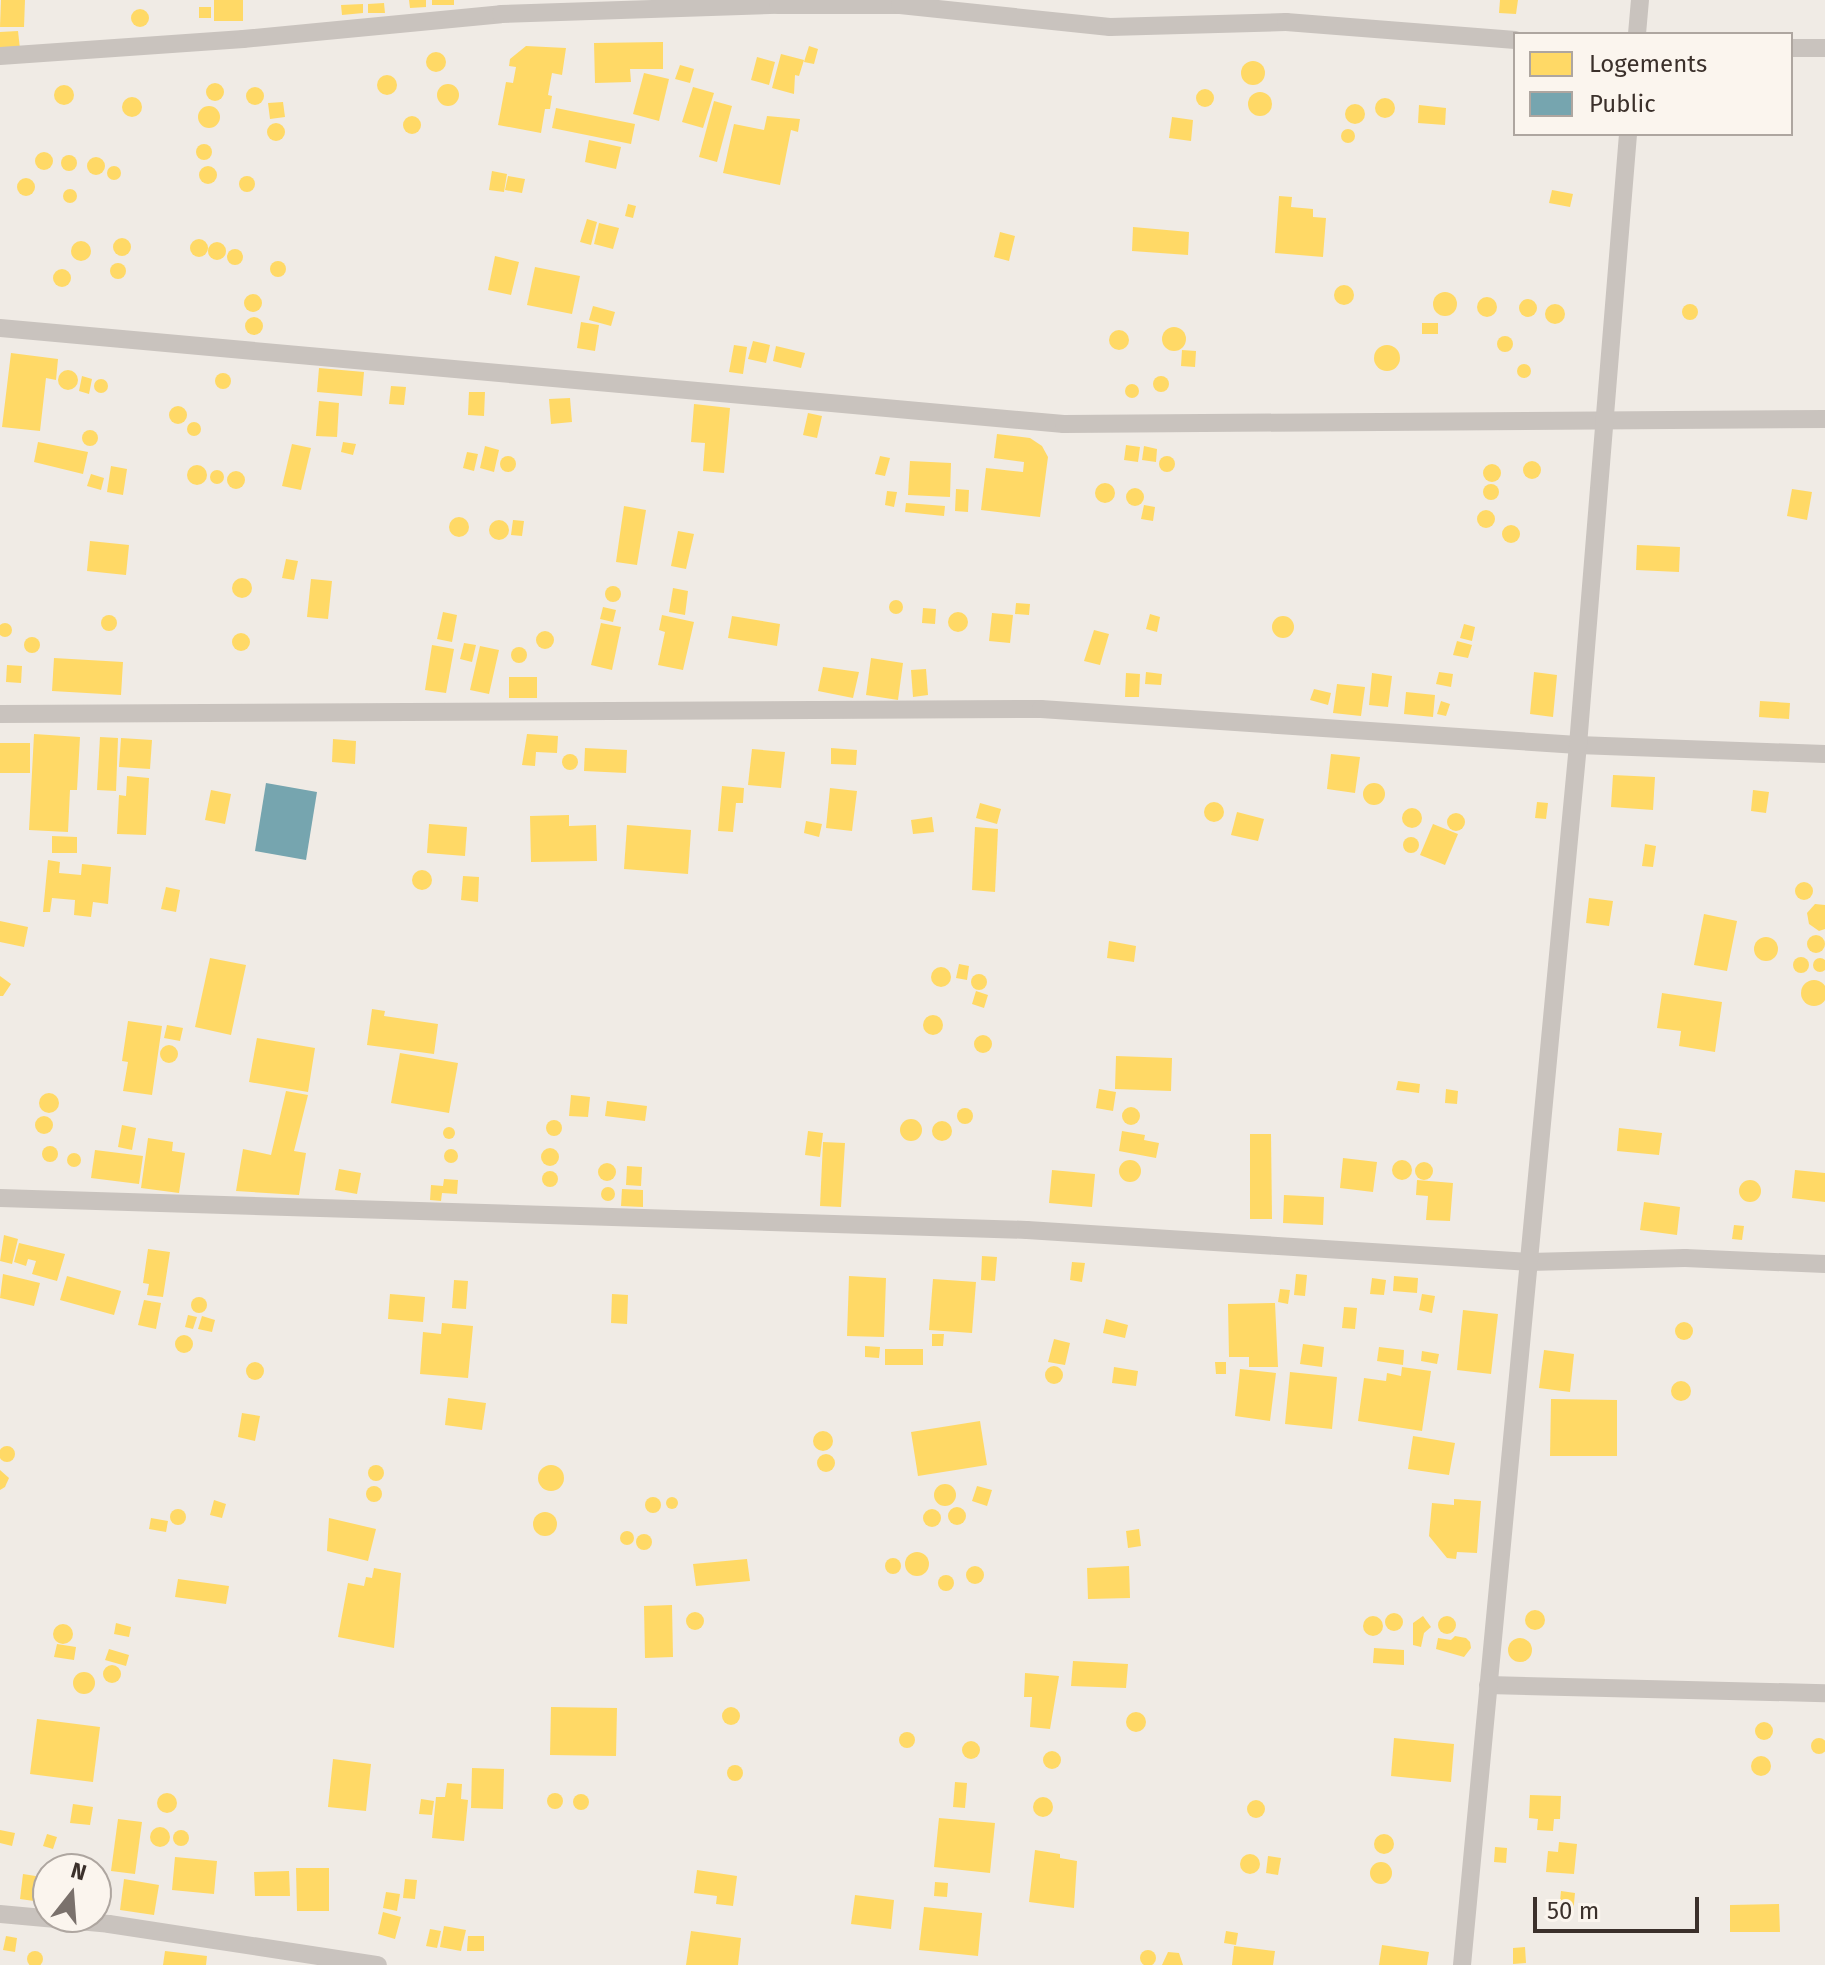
<!DOCTYPE html>
<style>
body{margin:0}
#map{position:relative;width:1825px;height:1965px;overflow:hidden;background:#f0ebe5;font-family:"Fira Sans",sans-serif}
div>[style]{position:absolute}
.homes>*{inset:0;background:#ffd966}
.round{border-radius:50%}
.public>*{inset:0;background:#76a5af}
.minor>*{height:18px;margin:-9px;padding:0 9px;transform-origin:9px;border-radius:9px;background:#c9c3be}
span{translate:-50% -50%;white-space:nowrap;text-align:center;line-height:1.15;-webkit-text-stroke:8px #fbf5ee;paint-order:stroke}
.legend{position:absolute;left:1513px;top:32px;width:280px;height:104px;box-sizing:border-box;background:#fbf5ee;border:2px solid #aea6a0;margin:0;padding:10px 14px;list-style:none;font-size:24px;color:#3b302b}
.legend li{display:flex;align-items:center;gap:16px;height:40px}
.legend b{width:40px;border:2px solid #aea6a0}
.north{position:absolute;left:32px;top:1853px;width:80px;height:80px;box-sizing:border-box;background:#fbf5ee;border:2px solid #aea6a0;border-radius:50%;rotate:17deg;font-size:22px;font-weight:700;line-height:32px;text-align:center;color:#3b302b}
.north::after{content:'';display:block;margin:auto;width:28px;height:36px;background:#7a716c;clip-path:polygon(50% 0,100% 100%,50% 72%,0 100%)}
.scale{position:absolute;left:1533px;top:1897px;width:166px;height:36px;box-sizing:border-box;border:4px solid #3b302b;border-top:0;padding-left:10px;font-size:24px;line-height:28px;white-space:nowrap;color:#3b302b;-webkit-text-stroke:6px #fbf5ee;paint-order:stroke}
</style>
<div id="map">
<div class="homes">
<i style="clip-path:polygon(1px 0,25px 0,24px 27px,0 27px)"></i>
<i style="clip-path:polygon(214px 0,243px 0,243px 21px,214px 21px)"></i>
<i style="clip-path:polygon(409px 0,426px 0,426px 7px,410px 8px)"></i>
<i style="clip-path:polygon(432px 0,454px 0,454px 5px,432px 5px)"></i>
<i style="clip-path:polygon(1500px 0,1518px 0,1516px 14px,1499px 13px)"></i>
<i style="clip-path:polygon(384px 3px,385px 13px,368px 13px,368px 4px)"></i>
<i style="clip-path:polygon(363px 4px,363px 13px,342px 15px,341px 5px)"></i>
<i style="clip-path:polygon(199px 7px,211px 7px,211px 18px,199px 18px)"></i>
<i class="round" style="left:131px;top:9px;width:18px;height:18px"></i>
<i style="clip-path:polygon(18px 31px,20px 49px,0 50px,0 32px)"></i>
<i style="clip-path:polygon(663px 42px,663px 69px,630px 69px,631px 82px,595px 83px,594px 43px)"></i>
<i style="clip-path:polygon(526px 46px,566px 48px,562px 75px,552px 73px,548px 95px,552px 96px,550px 109px,545px 109px,541px 133px,498px 125px,506px 82px,513px 83px,516px 67px,509px 66px,510px 59px)"></i>
<i style="clip-path:polygon(809px 46px,818px 49px,814px 64px,804px 62px)"></i>
<i class="round" style="left:426px;top:52px;width:20px;height:20px"></i>
<i style="clip-path:polygon(781px 54px,804px 60px,799px 76px,795px 75px,794px 94px,772px 88px)"></i>
<i style="clip-path:polygon(757px 57px,775px 62px,769px 85px,751px 80px)"></i>
<i class="round" style="left:1241px;top:61px;width:24px;height:24px"></i>
<i style="clip-path:polygon(680px 65px,694px 69px,690px 83px,675px 79px)"></i>
<i style="clip-path:polygon(644px 73px,669px 79px,659px 121px,633px 114px)"></i>
<i class="round" style="left:377px;top:75px;width:20px;height:20px"></i>
<i class="round" style="left:206px;top:83px;width:18px;height:18px"></i>
<i class="round" style="left:437px;top:84px;width:22px;height:22px"></i>
<i class="round" style="left:54px;top:85px;width:20px;height:20px"></i>
<i style="clip-path:polygon(693px 87px,714px 93px,703px 128px,682px 122px)"></i>
<i class="round" style="left:246px;top:87px;width:18px;height:18px"></i>
<i class="round" style="left:1196px;top:89px;width:18px;height:18px"></i>
<i class="round" style="left:1248px;top:92px;width:24px;height:24px"></i>
<i class="round" style="left:122px;top:97px;width:20px;height:20px"></i>
<i class="round" style="left:1375px;top:98px;width:20px;height:20px"></i>
<i style="clip-path:polygon(714px 101px,732px 106px,717px 162px,699px 157px)"></i>
<i style="clip-path:polygon(283px 102px,285px 117px,270px 119px,268px 103px)"></i>
<i class="round" style="left:1345px;top:104px;width:20px;height:20px"></i>
<i style="clip-path:polygon(1419px 105px,1446px 108px,1445px 125px,1418px 123px)"></i>
<i class="round" style="left:198px;top:106px;width:22px;height:22px"></i>
<i style="clip-path:polygon(556px 108px,635px 124px,631px 144px,552px 128px)"></i>
<i style="clip-path:polygon(767px 116px,800px 119px,798px 132px,791px 130px,780px 185px,723px 173px,734px 124px,764px 130px)"></i>
<i class="round" style="left:403px;top:116px;width:18px;height:18px"></i>
<i style="clip-path:polygon(1172px 117px,1193px 120px,1191px 141px,1169px 138px)"></i>
<i class="round" style="left:267px;top:123px;width:18px;height:18px"></i>
<i class="round" style="left:1341px;top:129px;width:14px;height:14px"></i>
<i style="clip-path:polygon(589px 140px,621px 147px,616px 169px,585px 162px)"></i>
<i class="round" style="left:196px;top:144px;width:16px;height:16px"></i>
<i class="round" style="left:35px;top:152px;width:18px;height:18px"></i>
<i class="round" style="left:61px;top:155px;width:16px;height:16px"></i>
<i class="round" style="left:87px;top:157px;width:18px;height:18px"></i>
<i class="round" style="left:199px;top:166px;width:18px;height:18px"></i>
<i class="round" style="left:107px;top:166px;width:14px;height:14px"></i>
<i style="clip-path:polygon(492px 171px,507px 174px,504px 192px,489px 190px)"></i>
<i class="round" style="left:239px;top:176px;width:16px;height:16px"></i>
<i style="clip-path:polygon(508px 176px,525px 179px,522px 193px,505px 190px)"></i>
<i class="round" style="left:17px;top:178px;width:18px;height:18px"></i>
<i class="round" style="left:63px;top:189px;width:14px;height:14px"></i>
<i style="clip-path:polygon(1552px 190px,1573px 194px,1570px 207px,1549px 203px)"></i>
<i style="clip-path:polygon(1279px 196px,1292px 197px,1291px 207px,1313px 209px,1313px 217px,1326px 218px,1323px 257px,1275px 253px)"></i>
<i style="clip-path:polygon(628px 204px,636px 206px,633px 218px,625px 216px)"></i>
<i style="clip-path:polygon(587px 219px,597px 222px,591px 245px,580px 242px)"></i>
<i style="clip-path:polygon(599px 223px,619px 228px,613px 249px,594px 244px)"></i>
<i style="clip-path:polygon(1133px 227px,1189px 232px,1188px 255px,1132px 251px)"></i>
<i style="clip-path:polygon(1000px 232px,1015px 236px,1009px 261px,994px 257px)"></i>
<i class="round" style="left:113px;top:238px;width:18px;height:18px"></i>
<i class="round" style="left:190px;top:239px;width:18px;height:18px"></i>
<i class="round" style="left:71px;top:241px;width:20px;height:20px"></i>
<i class="round" style="left:208px;top:242px;width:18px;height:18px"></i>
<i class="round" style="left:227px;top:249px;width:16px;height:16px"></i>
<i style="clip-path:polygon(495px 256px,519px 262px,511px 295px,488px 290px)"></i>
<i class="round" style="left:270px;top:261px;width:16px;height:16px"></i>
<i class="round" style="left:110px;top:263px;width:16px;height:16px"></i>
<i style="clip-path:polygon(535px 267px,580px 276px,572px 314px,527px 305px)"></i>
<i class="round" style="left:53px;top:269px;width:18px;height:18px"></i>
<i class="round" style="left:1334px;top:285px;width:20px;height:20px"></i>
<i class="round" style="left:1433px;top:292px;width:24px;height:24px"></i>
<i class="round" style="left:244px;top:294px;width:18px;height:18px"></i>
<i class="round" style="left:1477px;top:297px;width:20px;height:20px"></i>
<i class="round" style="left:1519px;top:299px;width:18px;height:18px"></i>
<i class="round" style="left:1682px;top:304px;width:16px;height:16px"></i>
<i class="round" style="left:1545px;top:304px;width:20px;height:20px"></i>
<i style="clip-path:polygon(593px 306px,615px 312px,611px 326px,589px 320px)"></i>
<i class="round" style="left:245px;top:317px;width:18px;height:18px"></i>
<i style="clip-path:polygon(581px 322px,599px 325px,595px 351px,577px 348px)"></i>
<i style="clip-path:polygon(1422px 323px,1438px 323px,1438px 334px,1422px 334px)"></i>
<i class="round" style="left:1162px;top:327px;width:24px;height:24px"></i>
<i class="round" style="left:1109px;top:330px;width:20px;height:20px"></i>
<i class="round" style="left:1497px;top:336px;width:16px;height:16px"></i>
<i style="clip-path:polygon(753px 341px,770px 345px,766px 363px,748px 359px)"></i>
<i class="round" style="left:1374px;top:345px;width:26px;height:26px"></i>
<i style="clip-path:polygon(734px 345px,747px 347px,743px 374px,729px 372px)"></i>
<i style="clip-path:polygon(776px 346px,805px 353px,801px 368px,773px 361px)"></i>
<i style="clip-path:polygon(1182px 350px,1196px 351px,1195px 367px,1181px 366px)"></i>
<i style="clip-path:polygon(11px 353px,58px 359px,56px 380px,46px 378px,40px 431px,2px 427px)"></i>
<i class="round" style="left:1517px;top:364px;width:14px;height:14px"></i>
<i style="clip-path:polygon(319px 368px,364px 372px,362px 396px,317px 392px)"></i>
<i class="round" style="left:58px;top:370px;width:20px;height:20px"></i>
<i class="round" style="left:215px;top:373px;width:16px;height:16px"></i>
<i style="clip-path:polygon(82px 376px,92px 379px,89px 394px,79px 391px)"></i>
<i class="round" style="left:1153px;top:376px;width:16px;height:16px"></i>
<i class="round" style="left:94px;top:379px;width:14px;height:14px"></i>
<i class="round" style="left:1125px;top:384px;width:14px;height:14px"></i>
<i style="clip-path:polygon(391px 386px,406px 387px,404px 405px,389px 404px)"></i>
<i style="clip-path:polygon(469px 392px,485px 392px,484px 416px,468px 415px)"></i>
<i style="clip-path:polygon(570px 398px,572px 422px,551px 424px,549px 399px)"></i>
<i style="clip-path:polygon(319px 401px,339px 403px,337px 437px,316px 436px)"></i>
<i style="clip-path:polygon(694px 404px,730px 408px,724px 473px,703px 471px,705px 443px,691px 442px)"></i>
<i class="round" style="left:169px;top:406px;width:18px;height:18px"></i>
<i style="clip-path:polygon(808px 413px,822px 416px,817px 438px,803px 435px)"></i>
<i class="round" style="left:187px;top:422px;width:14px;height:14px"></i>
<i class="round" style="left:82px;top:430px;width:16px;height:16px"></i>
<i style="clip-path:polygon(997px 434px,1030px 438px,1042px 446px,1048px 457px,1040px 517px,981px 510px,986px 468px,1023px 472px,1024px 462px,994px 458px)"></i>
<i style="clip-path:polygon(38px 442px,88px 452px,83px 474px,34px 462px)"></i>
<i style="clip-path:polygon(343px 442px,356px 444px,353px 455px,341px 452px)"></i>
<i style="clip-path:polygon(292px 444px,311px 448px,301px 490px,282px 486px)"></i>
<i style="clip-path:polygon(1126px 445px,1140px 447px,1138px 462px,1124px 460px)"></i>
<i style="clip-path:polygon(485px 446px,499px 450px,494px 472px,480px 468px)"></i>
<i style="clip-path:polygon(1144px 446px,1157px 449px,1156px 462px,1142px 460px)"></i>
<i style="clip-path:polygon(467px 452px,478px 454px,474px 471px,463px 468px)"></i>
<i class="round" style="left:1159px;top:456px;width:16px;height:16px"></i>
<i class="round" style="left:500px;top:456px;width:16px;height:16px"></i>
<i style="clip-path:polygon(880px 456px,890px 458px,885px 476px,875px 474px)"></i>
<i class="round" style="left:1523px;top:461px;width:18px;height:18px"></i>
<i style="clip-path:polygon(910px 461px,951px 463px,950px 497px,908px 495px)"></i>
<i class="round" style="left:1483px;top:464px;width:18px;height:18px"></i>
<i class="round" style="left:187px;top:465px;width:20px;height:20px"></i>
<i style="clip-path:polygon(111px 466px,127px 469px,123px 495px,107px 492px)"></i>
<i class="round" style="left:210px;top:470px;width:14px;height:14px"></i>
<i class="round" style="left:227px;top:471px;width:18px;height:18px"></i>
<i style="clip-path:polygon(91px 474px,104px 478px,101px 490px,87px 486px)"></i>
<i class="round" style="left:1095px;top:483px;width:20px;height:20px"></i>
<i class="round" style="left:1483px;top:484px;width:16px;height:16px"></i>
<i class="round" style="left:1126px;top:488px;width:18px;height:18px"></i>
<i style="clip-path:polygon(956px 489px,969px 490px,968px 512px,955px 511px)"></i>
<i style="clip-path:polygon(1792px 489px,1812px 492px,1807px 520px,1787px 516px)"></i>
<i style="clip-path:polygon(887px 491px,897px 492px,894px 507px,885px 505px)"></i>
<i style="clip-path:polygon(906px 503px,945px 506px,944px 516px,905px 512px)"></i>
<i style="clip-path:polygon(1144px 505px,1155px 507px,1153px 521px,1141px 519px)"></i>
<i style="clip-path:polygon(624px 506px,646px 510px,637px 565px,616px 562px)"></i>
<i class="round" style="left:1477px;top:510px;width:18px;height:18px"></i>
<i class="round" style="left:449px;top:517px;width:20px;height:20px"></i>
<i style="clip-path:polygon(513px 520px,524px 521px,522px 536px,511px 535px)"></i>
<i class="round" style="left:489px;top:520px;width:20px;height:20px"></i>
<i class="round" style="left:1502px;top:525px;width:18px;height:18px"></i>
<i style="clip-path:polygon(678px 531px,694px 534px,686px 569px,671px 566px)"></i>
<i style="clip-path:polygon(90px 541px,129px 545px,126px 575px,87px 571px)"></i>
<i style="clip-path:polygon(1637px 545px,1680px 547px,1679px 572px,1636px 570px)"></i>
<i style="clip-path:polygon(286px 559px,298px 561px,294px 580px,282px 578px)"></i>
<i class="round" style="left:232px;top:578px;width:20px;height:20px"></i>
<i style="clip-path:polygon(311px 579px,332px 581px,328px 619px,307px 617px)"></i>
<i class="round" style="left:605px;top:586px;width:16px;height:16px"></i>
<i style="clip-path:polygon(673px 588px,688px 591px,685px 615px,669px 612px)"></i>
<i class="round" style="left:889px;top:600px;width:14px;height:14px"></i>
<i style="clip-path:polygon(1016px 603px,1030px 604px,1029px 615px,1015px 614px)"></i>
<i style="clip-path:polygon(603px 607px,616px 610px,613px 622px,600px 619px)"></i>
<i style="clip-path:polygon(923px 608px,936px 609px,935px 624px,922px 623px)"></i>
<i style="clip-path:polygon(443px 612px,457px 615px,452px 642px,437px 639px)"></i>
<i class="round" style="left:948px;top:612px;width:20px;height:20px"></i>
<i style="clip-path:polygon(992px 613px,1013px 615px,1010px 643px,989px 641px)"></i>
<i style="clip-path:polygon(1150px 614px,1160px 617px,1157px 632px,1146px 629px)"></i>
<i class="round" style="left:101px;top:615px;width:16px;height:16px"></i>
<i style="clip-path:polygon(662px 615px,694px 622px,683px 670px,658px 665px,665px 632px,659px 630px)"></i>
<i class="round" style="left:1272px;top:616px;width:22px;height:22px"></i>
<i style="clip-path:polygon(732px 616px,780px 624px,777px 646px,728px 638px)"></i>
<i style="clip-path:polygon(601px 623px,621px 627px,612px 670px,591px 665px)"></i>
<i class="round" style="left:-2px;top:623px;width:14px;height:14px"></i>
<i style="clip-path:polygon(1464px 624px,1475px 627px,1472px 641px,1460px 638px)"></i>
<i style="clip-path:polygon(1094px 630px,1109px 634px,1100px 665px,1084px 661px)"></i>
<i class="round" style="left:536px;top:631px;width:18px;height:18px"></i>
<i class="round" style="left:232px;top:633px;width:18px;height:18px"></i>
<i class="round" style="left:24px;top:637px;width:16px;height:16px"></i>
<i style="clip-path:polygon(1457px 641px,1472px 645px,1468px 658px,1453px 655px)"></i>
<i style="clip-path:polygon(464px 643px,476px 645px,472px 662px,460px 659px)"></i>
<i style="clip-path:polygon(432px 645px,454px 649px,446px 693px,425px 690px)"></i>
<i style="clip-path:polygon(480px 646px,499px 650px,489px 694px,470px 690px)"></i>
<i class="round" style="left:511px;top:647px;width:16px;height:16px"></i>
<i style="clip-path:polygon(54px 658px,123px 662px,121px 695px,52px 691px)"></i>
<i style="clip-path:polygon(871px 658px,903px 663px,898px 700px,866px 695px)"></i>
<i style="clip-path:polygon(7px 665px,22px 666px,21px 683px,6px 682px)"></i>
<i style="clip-path:polygon(823px 667px,859px 672px,853px 698px,818px 691px)"></i>
<i style="clip-path:polygon(926px 669px,928px 695px,913px 697px,911px 670px)"></i>
<i style="clip-path:polygon(1146px 672px,1162px 674px,1161px 685px,1145px 684px)"></i>
<i style="clip-path:polygon(1439px 672px,1453px 674px,1451px 687px,1436px 684px)"></i>
<i style="clip-path:polygon(1534px 672px,1557px 675px,1553px 717px,1530px 714px)"></i>
<i style="clip-path:polygon(1126px 673px,1140px 674px,1139px 697px,1125px 697px)"></i>
<i style="clip-path:polygon(1372px 673px,1392px 676px,1388px 707px,1369px 705px)"></i>
<i style="clip-path:polygon(509px 677px,537px 677px,537px 698px,509px 698px)"></i>
<i style="clip-path:polygon(1337px 684px,1365px 687px,1361px 716px,1333px 713px)"></i>
<i style="clip-path:polygon(1314px 689px,1331px 693px,1328px 705px,1310px 700px)"></i>
<i style="clip-path:polygon(1406px 692px,1435px 695px,1433px 717px,1404px 714px)"></i>
<i style="clip-path:polygon(1441px 701px,1450px 704px,1446px 716px,1437px 714px)"></i>
<i style="clip-path:polygon(1760px 701px,1790px 703px,1789px 719px,1759px 717px)"></i>
<i style="clip-path:polygon(34px 734px,80px 737px,77px 790px,70px 790px,68px 832px,29px 830px)"></i>
<i style="clip-path:polygon(527px 734px,558px 736px,557px 753px,536px 752px,535px 766px,522px 765px)"></i>
<i style="clip-path:polygon(100px 737px,118px 738px,116px 791px,97px 790px)"></i>
<i style="clip-path:polygon(121px 738px,152px 740px,150px 769px,119px 767px)"></i>
<i style="clip-path:polygon(333px 739px,356px 741px,355px 764px,332px 762px)"></i>
<i style="clip-path:polygon(0 743px,30px 743px,30px 773px,0 773px)"></i>
<i style="clip-path:polygon(585px 748px,627px 750px,626px 773px,584px 771px)"></i>
<i style="clip-path:polygon(831px 748px,857px 750px,856px 765px,831px 764px)"></i>
<i style="clip-path:polygon(752px 749px,785px 752px,781px 788px,748px 785px)"></i>
<i style="clip-path:polygon(1331px 754px,1360px 757px,1355px 793px,1327px 789px)"></i>
<i class="round" style="left:562px;top:754px;width:16px;height:16px"></i>
<i style="clip-path:polygon(1613px 775px,1655px 777px,1653px 810px,1611px 807px)"></i>
<i style="clip-path:polygon(127px 776px,149px 778px,146px 835px,117px 834px,119px 795px,126px 796px)"></i>
<i class="round" style="left:1363px;top:783px;width:22px;height:22px"></i>
<i style="clip-path:polygon(722px 786px,744px 788px,743px 803px,736px 803px,733px 832px,718px 831px)"></i>
<i style="clip-path:polygon(830px 788px,857px 791px,852px 831px,826px 828px)"></i>
<i style="clip-path:polygon(211px 790px,231px 794px,225px 824px,205px 820px)"></i>
<i style="clip-path:polygon(1753px 790px,1769px 792px,1766px 813px,1751px 811px)"></i>
<i class="round" style="left:1204px;top:802px;width:20px;height:20px"></i>
<i style="clip-path:polygon(1537px 802px,1548px 803px,1546px 819px,1535px 818px)"></i>
<i style="clip-path:polygon(980px 803px,1001px 809px,997px 824px,976px 818px)"></i>
<i class="round" style="left:1402px;top:808px;width:20px;height:20px"></i>
<i style="clip-path:polygon(1237px 812px,1264px 819px,1258px 841px,1231px 835px)"></i>
<i class="round" style="left:1447px;top:813px;width:18px;height:18px"></i>
<i style="clip-path:polygon(569px 815px,569px 826px,596px 825px,597px 861px,531px 862px,530px 816px)"></i>
<i style="clip-path:polygon(932px 817px,934px 832px,913px 834px,911px 820px)"></i>
<i style="clip-path:polygon(806px 821px,822px 824px,819px 837px,804px 833px)"></i>
<i style="clip-path:polygon(429px 824px,467px 827px,465px 856px,427px 853px)"></i>
<i style="clip-path:polygon(1433px 824px,1458px 834px,1445px 865px,1420px 855px)"></i>
<i style="clip-path:polygon(627px 825px,691px 830px,688px 874px,624px 869px)"></i>
<i style="clip-path:polygon(975px 827px,998px 829px,995px 892px,972px 890px)"></i>
<i style="clip-path:polygon(52px 836px,77px 837px,77px 853px,52px 853px)"></i>
<i class="round" style="left:1403px;top:837px;width:16px;height:16px"></i>
<i style="clip-path:polygon(1645px 844px,1656px 846px,1653px 867px,1642px 866px)"></i>
<i style="clip-path:polygon(48px 860px,60px 862px,59px 873px,81px 875px,82px 864px,111px 867px,108px 904px,93px 902px,91px 917px,74px 915px,75px 900px,52px 898px,50px 912px,43px 912px)"></i>
<i class="round" style="left:412px;top:870px;width:20px;height:20px"></i>
<i style="clip-path:polygon(463px 876px,479px 877px,478px 902px,461px 900px)"></i>
<i class="round" style="left:1795px;top:882px;width:18px;height:18px"></i>
<i style="clip-path:polygon(166px 887px,180px 890px,176px 912px,161px 909px)"></i>
<i style="clip-path:polygon(1589px 898px,1613px 901px,1609px 926px,1586px 923px)"></i>
<i style="clip-path:polygon(1815px 904px,1825px 905px,1825px 929px,1819px 931px,1809px 924px,1807px 913px)"></i>
<i style="clip-path:polygon(1704px 914px,1737px 921px,1727px 971px,1694px 965px)"></i>
<i style="clip-path:polygon(0 921px,28px 927px,24px 947px,0 942px)"></i>
<i class="round" style="left:1807px;top:935px;width:18px;height:18px"></i>
<i class="round" style="left:1754px;top:937px;width:24px;height:24px"></i>
<i style="clip-path:polygon(1109px 941px,1136px 946px,1134px 962px,1107px 958px)"></i>
<i class="round" style="left:1793px;top:957px;width:16px;height:16px"></i>
<i style="clip-path:polygon(210px 958px,246px 965px,231px 1035px,195px 1027px)"></i>
<i class="round" style="left:1813px;top:958px;width:14px;height:14px"></i>
<i style="clip-path:polygon(959px 964px,969px 966px,967px 980px,956px 978px)"></i>
<i class="round" style="left:931px;top:967px;width:20px;height:20px"></i>
<i class="round" style="left:971px;top:974px;width:16px;height:16px"></i>
<i style="clip-path:polygon(0 976px,11px 984px,3px 996px,0 996px)"></i>
<i class="round" style="left:1801px;top:980px;width:26px;height:26px"></i>
<i style="clip-path:polygon(976px 991px,988px 995px,984px 1008px,972px 1004px)"></i>
<i style="clip-path:polygon(1662px 993px,1722px 1002px,1715px 1052px,1679px 1046px,1681px 1031px,1657px 1028px)"></i>
<i style="clip-path:polygon(372px 1009px,385px 1011px,384px 1016px,438px 1024px,434px 1054px,367px 1045px)"></i>
<i class="round" style="left:923px;top:1015px;width:20px;height:20px"></i>
<i style="clip-path:polygon(128px 1021px,162px 1026px,152px 1095px,123px 1091px,128px 1062px,122px 1061px)"></i>
<i style="clip-path:polygon(167px 1025px,183px 1028px,180px 1041px,164px 1038px)"></i>
<i class="round" style="left:974px;top:1035px;width:18px;height:18px"></i>
<i style="clip-path:polygon(257px 1038px,315px 1048px,308px 1092px,249px 1082px)"></i>
<i class="round" style="left:160px;top:1045px;width:18px;height:18px"></i>
<i style="clip-path:polygon(400px 1053px,458px 1063px,449px 1113px,391px 1103px)"></i>
<i style="clip-path:polygon(1116px 1056px,1172px 1058px,1171px 1091px,1115px 1089px)"></i>
<i style="clip-path:polygon(1398px 1081px,1420px 1084px,1419px 1093px,1396px 1090px)"></i>
<i style="clip-path:polygon(1099px 1089px,1116px 1092px,1113px 1111px,1096px 1108px)"></i>
<i style="clip-path:polygon(1446px 1089px,1458px 1091px,1457px 1104px,1445px 1103px)"></i>
<i style="clip-path:polygon(286px 1091px,308px 1095px,294px 1151px,306px 1153px,299px 1195px,236px 1191px,243px 1149px,271px 1155px)"></i>
<i class="round" style="left:39px;top:1093px;width:20px;height:20px"></i>
<i style="clip-path:polygon(571px 1095px,590px 1097px,588px 1117px,569px 1116px)"></i>
<i style="clip-path:polygon(607px 1101px,647px 1106px,645px 1121px,605px 1116px)"></i>
<i class="round" style="left:1122px;top:1107px;width:18px;height:18px"></i>
<i class="round" style="left:957px;top:1108px;width:16px;height:16px"></i>
<i class="round" style="left:35px;top:1116px;width:18px;height:18px"></i>
<i class="round" style="left:900px;top:1119px;width:22px;height:22px"></i>
<i class="round" style="left:546px;top:1120px;width:16px;height:16px"></i>
<i class="round" style="left:932px;top:1121px;width:20px;height:20px"></i>
<i style="clip-path:polygon(122px 1125px,136px 1128px,132px 1150px,118px 1147px)"></i>
<i class="round" style="left:443px;top:1127px;width:12px;height:12px"></i>
<i style="clip-path:polygon(1619px 1128px,1662px 1133px,1659px 1155px,1617px 1151px)"></i>
<i style="clip-path:polygon(808px 1131px,823px 1133px,820px 1157px,805px 1155px)"></i>
<i style="clip-path:polygon(1122px 1131px,1145px 1135px,1144px 1140px,1159px 1143px,1156px 1158px,1119px 1151px)"></i>
<i style="clip-path:polygon(1250px 1134px,1271px 1134px,1272px 1219px,1250px 1219px)"></i>
<i style="clip-path:polygon(148px 1138px,173px 1142px,172px 1151px,185px 1153px,179px 1193px,141px 1188px)"></i>
<i style="clip-path:polygon(823px 1142px,845px 1143px,841px 1207px,820px 1206px)"></i>
<i class="round" style="left:42px;top:1146px;width:16px;height:16px"></i>
<i class="round" style="left:541px;top:1148px;width:18px;height:18px"></i>
<i class="round" style="left:444px;top:1149px;width:14px;height:14px"></i>
<i style="clip-path:polygon(95px 1150px,143px 1156px,139px 1184px,91px 1178px)"></i>
<i class="round" style="left:67px;top:1153px;width:14px;height:14px"></i>
<i style="clip-path:polygon(1343px 1158px,1377px 1162px,1373px 1192px,1340px 1188px)"></i>
<i class="round" style="left:1392px;top:1160px;width:20px;height:20px"></i>
<i class="round" style="left:1119px;top:1160px;width:22px;height:22px"></i>
<i class="round" style="left:1415px;top:1162px;width:18px;height:18px"></i>
<i class="round" style="left:598px;top:1163px;width:18px;height:18px"></i>
<i style="clip-path:polygon(627px 1166px,642px 1167px,641px 1186px,626px 1185px)"></i>
<i style="clip-path:polygon(339px 1169px,361px 1173px,357px 1194px,335px 1190px)"></i>
<i style="clip-path:polygon(1052px 1170px,1095px 1174px,1092px 1207px,1049px 1203px)"></i>
<i style="clip-path:polygon(1795px 1170px,1825px 1173px,1825px 1202px,1792px 1198px)"></i>
<i class="round" style="left:542px;top:1171px;width:16px;height:16px"></i>
<i style="clip-path:polygon(444px 1179px,458px 1180px,457px 1194px,442px 1193px,441px 1201px,430px 1200px,431px 1185px,443px 1186px)"></i>
<i style="clip-path:polygon(1417px 1180px,1453px 1183px,1450px 1221px,1426px 1220px,1428px 1196px,1416px 1195px)"></i>
<i class="round" style="left:1739px;top:1180px;width:22px;height:22px"></i>
<i class="round" style="left:601px;top:1187px;width:14px;height:14px"></i>
<i style="clip-path:polygon(622px 1189px,643px 1190px,643px 1207px,621px 1206px)"></i>
<i style="clip-path:polygon(1284px 1195px,1324px 1197px,1323px 1225px,1283px 1223px)"></i>
<i style="clip-path:polygon(1644px 1202px,1680px 1207px,1677px 1235px,1640px 1230px)"></i>
<i style="clip-path:polygon(1734px 1225px,1744px 1226px,1742px 1240px,1732px 1239px)"></i>
<i style="clip-path:polygon(4px 1235px,18px 1239px,12px 1264px,0 1261px)"></i>
<i style="clip-path:polygon(19px 1243px,65px 1254px,57px 1281px,32px 1274px,36px 1261px,28px 1259px,26px 1266px,14px 1262px)"></i>
<i style="clip-path:polygon(148px 1249px,170px 1252px,163px 1297px,147px 1295px,149px 1284px,143px 1283px)"></i>
<i style="clip-path:polygon(982px 1256px,997px 1257px,995px 1281px,981px 1280px)"></i>
<i style="clip-path:polygon(1072px 1262px,1085px 1263px,1082px 1282px,1070px 1280px)"></i>
<i style="clip-path:polygon(3px 1274px,40px 1283px,34px 1306px,0 1298px)"></i>
<i style="clip-path:polygon(1296px 1274px,1307px 1275px,1305px 1296px,1294px 1295px)"></i>
<i style="clip-path:polygon(67px 1276px,121px 1291px,114px 1315px,60px 1300px)"></i>
<i style="clip-path:polygon(849px 1276px,886px 1278px,884px 1337px,847px 1336px)"></i>
<i style="clip-path:polygon(1394px 1276px,1418px 1278px,1417px 1293px,1393px 1291px)"></i>
<i style="clip-path:polygon(1372px 1278px,1386px 1280px,1384px 1295px,1370px 1294px)"></i>
<i style="clip-path:polygon(933px 1279px,976px 1282px,972px 1333px,929px 1330px)"></i>
<i style="clip-path:polygon(454px 1280px,468px 1281px,466px 1309px,452px 1308px)"></i>
<i style="clip-path:polygon(1280px 1289px,1290px 1290px,1288px 1304px,1278px 1302px)"></i>
<i style="clip-path:polygon(390px 1294px,425px 1297px,423px 1322px,388px 1319px)"></i>
<i style="clip-path:polygon(612px 1294px,628px 1295px,627px 1324px,611px 1323px)"></i>
<i style="clip-path:polygon(1422px 1294px,1435px 1296px,1432px 1313px,1419px 1310px)"></i>
<i class="round" style="left:191px;top:1297px;width:16px;height:16px"></i>
<i style="clip-path:polygon(144px 1300px,161px 1303px,156px 1329px,138px 1325px)"></i>
<i style="clip-path:polygon(1275px 1303px,1278px 1367px,1249px 1367px,1249px 1357px,1229px 1357px,1228px 1304px)"></i>
<i style="clip-path:polygon(1344px 1307px,1357px 1308px,1355px 1329px,1342px 1328px)"></i>
<i style="clip-path:polygon(1463px 1310px,1498px 1314px,1491px 1374px,1457px 1370px)"></i>
<i style="clip-path:polygon(188px 1315px,197px 1317px,193px 1329px,185px 1327px)"></i>
<i style="clip-path:polygon(202px 1316px,215px 1320px,212px 1332px,198px 1329px)"></i>
<i style="clip-path:polygon(1106px 1319px,1128px 1325px,1125px 1338px,1103px 1333px)"></i>
<i class="round" style="left:1675px;top:1322px;width:18px;height:18px"></i>
<i style="clip-path:polygon(442px 1323px,473px 1326px,468px 1378px,420px 1374px,423px 1332px,441px 1334px)"></i>
<i style="clip-path:polygon(932px 1334px,944px 1334px,943px 1346px,932px 1346px)"></i>
<i class="round" style="left:175px;top:1335px;width:18px;height:18px"></i>
<i style="clip-path:polygon(1054px 1339px,1070px 1343px,1065px 1365px,1048px 1362px)"></i>
<i style="clip-path:polygon(1303px 1344px,1324px 1347px,1322px 1367px,1300px 1364px)"></i>
<i style="clip-path:polygon(865px 1346px,880px 1347px,879px 1358px,865px 1357px)"></i>
<i style="clip-path:polygon(1379px 1347px,1404px 1350px,1403px 1365px,1377px 1361px)"></i>
<i style="clip-path:polygon(885px 1349px,923px 1349px,923px 1365px,885px 1365px)"></i>
<i style="clip-path:polygon(1544px 1350px,1574px 1354px,1570px 1392px,1539px 1388px)"></i>
<i style="clip-path:polygon(1422px 1351px,1439px 1354px,1437px 1364px,1421px 1361px)"></i>
<i style="clip-path:polygon(1215px 1362px,1226px 1362px,1226px 1374px,1216px 1374px)"></i>
<i class="round" style="left:246px;top:1362px;width:18px;height:18px"></i>
<i class="round" style="left:1045px;top:1366px;width:18px;height:18px"></i>
<i style="clip-path:polygon(1114px 1367px,1138px 1371px,1136px 1386px,1112px 1383px)"></i>
<i style="clip-path:polygon(1402px 1367px,1431px 1371px,1422px 1431px,1358px 1421px,1364px 1378px,1386px 1381px,1387px 1373px,1401px 1376px)"></i>
<i style="clip-path:polygon(1240px 1369px,1276px 1373px,1270px 1421px,1235px 1416px)"></i>
<i style="clip-path:polygon(1290px 1372px,1337px 1377px,1332px 1429px,1285px 1424px)"></i>
<i class="round" style="left:1671px;top:1381px;width:20px;height:20px"></i>
<i style="clip-path:polygon(448px 1398px,486px 1403px,482px 1430px,445px 1425px)"></i>
<i style="clip-path:polygon(1551px 1399px,1617px 1400px,1617px 1456px,1550px 1456px)"></i>
<i style="clip-path:polygon(242px 1413px,260px 1416px,255px 1441px,238px 1437px)"></i>
<i style="clip-path:polygon(980px 1421px,987px 1465px,918px 1476px,911px 1432px)"></i>
<i class="round" style="left:813px;top:1431px;width:20px;height:20px"></i>
<i style="clip-path:polygon(1413px 1436px,1455px 1443px,1449px 1475px,1408px 1469px)"></i>
<i class="round" style="left:-1px;top:1446px;width:16px;height:16px"></i>
<i class="round" style="left:817px;top:1454px;width:18px;height:18px"></i>
<i class="round" style="left:368px;top:1465px;width:16px;height:16px"></i>
<i class="round" style="left:538px;top:1465px;width:26px;height:26px"></i>
<i style="clip-path:polygon(0 1470px,9px 1478px,5px 1487px,0 1490px)"></i>
<i class="round" style="left:934px;top:1484px;width:22px;height:22px"></i>
<i style="clip-path:polygon(977px 1486px,992px 1490px,987px 1506px,972px 1501px)"></i>
<i class="round" style="left:366px;top:1486px;width:16px;height:16px"></i>
<i class="round" style="left:666px;top:1497px;width:12px;height:12px"></i>
<i class="round" style="left:645px;top:1497px;width:16px;height:16px"></i>
<i style="clip-path:polygon(1454px 1499px,1481px 1501px,1477px 1553px,1457px 1552px,1456px 1559px,1447px 1558px,1429px 1536px,1432px 1503px,1454px 1505px)"></i>
<i style="clip-path:polygon(214px 1500px,226px 1504px,222px 1518px,210px 1515px)"></i>
<i class="round" style="left:948px;top:1507px;width:18px;height:18px"></i>
<i class="round" style="left:923px;top:1509px;width:18px;height:18px"></i>
<i class="round" style="left:170px;top:1509px;width:16px;height:16px"></i>
<i class="round" style="left:533px;top:1512px;width:24px;height:24px"></i>
<i style="clip-path:polygon(151px 1518px,168px 1521px,166px 1532px,149px 1529px)"></i>
<i style="clip-path:polygon(329px 1518px,376px 1529px,368px 1561px,327px 1551px)"></i>
<i style="clip-path:polygon(1139px 1529px,1141px 1546px,1128px 1548px,1126px 1531px)"></i>
<i class="round" style="left:620px;top:1531px;width:14px;height:14px"></i>
<i class="round" style="left:636px;top:1534px;width:16px;height:16px"></i>
<i class="round" style="left:905px;top:1552px;width:24px;height:24px"></i>
<i class="round" style="left:885px;top:1558px;width:16px;height:16px"></i>
<i style="clip-path:polygon(747px 1559px,750px 1581px,696px 1586px,693px 1564px)"></i>
<i style="clip-path:polygon(1129px 1566px,1130px 1598px,1088px 1599px,1087px 1568px)"></i>
<i class="round" style="left:966px;top:1566px;width:18px;height:18px"></i>
<i style="clip-path:polygon(374px 1568px,401px 1573px,394px 1648px,338px 1637px,348px 1583px,364px 1586px,366px 1577px,372px 1578px)"></i>
<i class="round" style="left:938px;top:1575px;width:16px;height:16px"></i>
<i style="clip-path:polygon(178px 1579px,229px 1586px,226px 1604px,175px 1597px)"></i>
<i style="clip-path:polygon(672px 1605px,673px 1657px,645px 1658px,644px 1606px)"></i>
<i class="round" style="left:1525px;top:1610px;width:20px;height:20px"></i>
<i class="round" style="left:686px;top:1612px;width:18px;height:18px"></i>
<i class="round" style="left:1385px;top:1613px;width:18px;height:18px"></i>
<i style="clip-path:polygon(1423px 1616px,1431px 1627px,1424px 1633px,1421px 1647px,1413px 1645px,1413px 1623px)"></i>
<i class="round" style="left:1438px;top:1616px;width:18px;height:18px"></i>
<i class="round" style="left:1363px;top:1616px;width:20px;height:20px"></i>
<i style="clip-path:polygon(116px 1623px,131px 1627px,129px 1637px,114px 1634px)"></i>
<i class="round" style="left:53px;top:1624px;width:20px;height:20px"></i>
<i style="clip-path:polygon(1455px 1636px,1466px 1638px,1470px 1642px,1471px 1648px,1464px 1657px,1436px 1649px,1438px 1638px,1451px 1640px)"></i>
<i class="round" style="left:1508px;top:1638px;width:24px;height:24px"></i>
<i style="clip-path:polygon(57px 1644px,76px 1647px,74px 1660px,54px 1657px)"></i>
<i style="clip-path:polygon(1374px 1648px,1404px 1650px,1404px 1665px,1373px 1663px)"></i>
<i style="clip-path:polygon(109px 1649px,129px 1655px,126px 1666px,105px 1660px)"></i>
<i style="clip-path:polygon(1073px 1661px,1128px 1664px,1126px 1688px,1071px 1686px)"></i>
<i class="round" style="left:103px;top:1665px;width:18px;height:18px"></i>
<i class="round" style="left:73px;top:1672px;width:22px;height:22px"></i>
<i style="clip-path:polygon(1025px 1673px,1059px 1676px,1050px 1729px,1030px 1727px,1032px 1697px,1024px 1697px)"></i>
<i class="round" style="left:722px;top:1707px;width:18px;height:18px"></i>
<i style="clip-path:polygon(551px 1707px,617px 1708px,616px 1756px,550px 1755px)"></i>
<i class="round" style="left:1126px;top:1712px;width:20px;height:20px"></i>
<i style="clip-path:polygon(37px 1719px,100px 1727px,93px 1782px,30px 1774px)"></i>
<i class="round" style="left:1755px;top:1722px;width:18px;height:18px"></i>
<i class="round" style="left:899px;top:1732px;width:16px;height:16px"></i>
<i style="clip-path:polygon(1394px 1738px,1454px 1744px,1451px 1782px,1391px 1776px)"></i>
<i class="round" style="left:1811px;top:1738px;width:16px;height:16px"></i>
<i class="round" style="left:962px;top:1741px;width:18px;height:18px"></i>
<i class="round" style="left:1043px;top:1751px;width:18px;height:18px"></i>
<i class="round" style="left:1751px;top:1756px;width:20px;height:20px"></i>
<i style="clip-path:polygon(333px 1759px,371px 1764px,366px 1811px,328px 1807px)"></i>
<i class="round" style="left:727px;top:1765px;width:16px;height:16px"></i>
<i style="clip-path:polygon(472px 1768px,504px 1769px,503px 1809px,471px 1808px)"></i>
<i style="clip-path:polygon(955px 1782px,967px 1783px,965px 1808px,953px 1807px)"></i>
<i style="clip-path:polygon(447px 1783px,462px 1784px,461px 1799px,468px 1800px,464px 1841px,432px 1838px,436px 1797px,445px 1797px)"></i>
<i class="round" style="left:157px;top:1793px;width:20px;height:20px"></i>
<i class="round" style="left:547px;top:1793px;width:16px;height:16px"></i>
<i class="round" style="left:573px;top:1794px;width:16px;height:16px"></i>
<i style="clip-path:polygon(1530px 1795px,1561px 1796px,1560px 1819px,1554px 1819px,1553px 1831px,1537px 1830px,1538px 1819px,1529px 1818px)"></i>
<i class="round" style="left:1033px;top:1797px;width:20px;height:20px"></i>
<i style="clip-path:polygon(421px 1799px,434px 1801px,432px 1815px,419px 1814px)"></i>
<i class="round" style="left:1247px;top:1800px;width:18px;height:18px"></i>
<i style="clip-path:polygon(73px 1804px,93px 1807px,90px 1825px,70px 1823px)"></i>
<i style="clip-path:polygon(939px 1818px,995px 1823px,990px 1873px,934px 1867px)"></i>
<i style="clip-path:polygon(118px 1819px,142px 1822px,135px 1874px,111px 1871px)"></i>
<i class="round" style="left:150px;top:1827px;width:20px;height:20px"></i>
<i style="clip-path:polygon(0 1830px,15px 1833px,12px 1846px,0 1843px)"></i>
<i class="round" style="left:173px;top:1830px;width:16px;height:16px"></i>
<i style="clip-path:polygon(47px 1834px,57px 1837px,53px 1849px,43px 1846px)"></i>
<i class="round" style="left:1374px;top:1834px;width:20px;height:20px"></i>
<i style="clip-path:polygon(1559px 1842px,1577px 1844px,1574px 1874px,1546px 1872px,1548px 1851px,1558px 1852px)"></i>
<i style="clip-path:polygon(1495px 1847px,1507px 1848px,1506px 1863px,1494px 1862px)"></i>
<i style="clip-path:polygon(1035px 1850px,1060px 1854px,1060px 1858px,1077px 1861px,1074px 1908px,1029px 1902px)"></i>
<i class="round" style="left:1240px;top:1854px;width:20px;height:20px"></i>
<i style="clip-path:polygon(1268px 1856px,1281px 1858px,1278px 1875px,1266px 1873px)"></i>
<i style="clip-path:polygon(175px 1857px,217px 1861px,214px 1894px,172px 1890px)"></i>
<i class="round" style="left:1370px;top:1862px;width:22px;height:22px"></i>
<i style="clip-path:polygon(296px 1868px,329px 1868px,329px 1911px,297px 1911px)"></i>
<i style="clip-path:polygon(697px 1870px,737px 1876px,733px 1906px,716px 1904px,717px 1896px,694px 1893px)"></i>
<i style="clip-path:polygon(289px 1871px,290px 1896px,255px 1896px,254px 1872px)"></i>
<i style="clip-path:polygon(23px 1874px,48px 1878px,48px 1903px,20px 1899px)"></i>
<i style="clip-path:polygon(124px 1879px,159px 1885px,154px 1915px,120px 1910px)"></i>
<i style="clip-path:polygon(405px 1879px,417px 1880px,415px 1899px,403px 1898px)"></i>
<i style="clip-path:polygon(935px 1882px,948px 1883px,947px 1897px,934px 1896px)"></i>
<i style="clip-path:polygon(1561px 1891px,1575px 1893px,1573px 1914px,1559px 1912px)"></i>
<i style="clip-path:polygon(386px 1892px,400px 1894px,397px 1911px,383px 1908px)"></i>
<i style="clip-path:polygon(855px 1895px,894px 1900px,891px 1929px,851px 1924px)"></i>
<i style="clip-path:polygon(1779px 1904px,1780px 1932px,1730px 1932px,1730px 1905px)"></i>
<i style="clip-path:polygon(924px 1907px,982px 1913px,978px 1956px,919px 1950px)"></i>
<i style="clip-path:polygon(383px 1912px,401px 1917px,395px 1939px,378px 1934px)"></i>
<i style="clip-path:polygon(444px 1926px,466px 1930px,461px 1951px,440px 1947px)"></i>
<i style="clip-path:polygon(430px 1929px,441px 1931px,437px 1948px,426px 1946px)"></i>
<i style="clip-path:polygon(691px 1931px,741px 1938px,738px 1965px,686px 1965px)"></i>
<i style="clip-path:polygon(1226px 1931px,1238px 1933px,1236px 1945px,1224px 1943px)"></i>
<i style="clip-path:polygon(6px 1936px,17px 1938px,15px 1952px,3px 1950px)"></i>
<i style="clip-path:polygon(468px 1936px,484px 1936px,484px 1951px,467px 1951px)"></i>
<i style="clip-path:polygon(1382px 1945px,1429px 1952px,1427px 1965px,1379px 1965px)"></i>
<i style="clip-path:polygon(1234px 1946px,1275px 1951px,1273px 1965px,1232px 1965px)"></i>
<i style="clip-path:polygon(1525px 1947px,1526px 1963px,1513px 1964px,1513px 1948px)"></i>
<i class="round" style="left:1140px;top:1950px;width:16px;height:16px"></i>
<i class="round" style="left:27px;top:1951px;width:16px;height:16px"></i>
<i style="clip-path:polygon(165px 1951px,207px 1956px,206px 1965px,163px 1965px)"></i>
<i style="clip-path:polygon(1168px 1952px,1179px 1953px,1183px 1965px,1162px 1965px)"></i>
</div>
<div class="public">
<i style="clip-path:polygon(266px 783px,317px 792px,306px 860px,255px 851px)"></i>
</div>
<div class="minor">
<i style="left:1637px;top:34px;width:34px;rotate:-85deg"></i>
<i style="left:1791px;top:48px;width:34px"></i>
<i style="left:0;top:56px;width:244px;rotate:-4deg"></i>
<i style="left:243px;top:39px;width:259px;rotate:-5.5deg"></i>
<i style="left:501px;top:14px;width:277px;rotate:-1.9deg"></i>
<i style="left:778px;top:5px;width:122px"></i>
<i style="left:900px;top:5px;width:211px;rotate:6deg"></i>
<i style="left:1110px;top:27px;width:176px;rotate:-1.6deg"></i>
<i style="left:1286px;top:22px;width:230px;rotate:4.5deg"></i>
<i style="left:0;top:328px;width:1068px;rotate:5.16deg"></i>
<i style="left:1064px;top:424px;width:761px;rotate:-0.38deg"></i>
<i style="left:0;top:714px;width:1041px;rotate:-0.28deg"></i>
<i style="left:1041px;top:709px;width:538px;rotate:3.84deg"></i>
<i style="left:1578px;top:745px;width:247px;rotate:2.1deg"></i>
<i style="left:0;top:1198px;width:1027px;rotate:1.78deg"></i>
<i style="left:1027px;top:1230px;width:503px;rotate:3.65deg"></i>
<i style="left:1529px;top:1262px;width:156px;rotate:-1.5deg"></i>
<i style="left:1685px;top:1258px;width:140px;rotate:2.5deg"></i>
<i style="left:1488px;top:1685px;width:337px;rotate:1.4deg"></i>
<i style="left:0;top:1914px;width:109px;rotate:5.2deg"></i>
<i style="left:109px;top:1924px;width:272px;rotate:8.7deg"></i>
<i style="left:1462px;top:1965px;width:1226px;rotate:-84.57deg"></i>
<i style="left:1578px;top:745px;width:613px;rotate:-85.32deg"></i>
</div>
<ul class="legend">
<li><b style="height:22px;background:#ffd966"></b>Logements</li>
<li><b style="height:22px;background:#76a5af"></b>Public</li>
</ul>
<div class="north">N</div>
<div class="scale">50 m</div>
</div>
